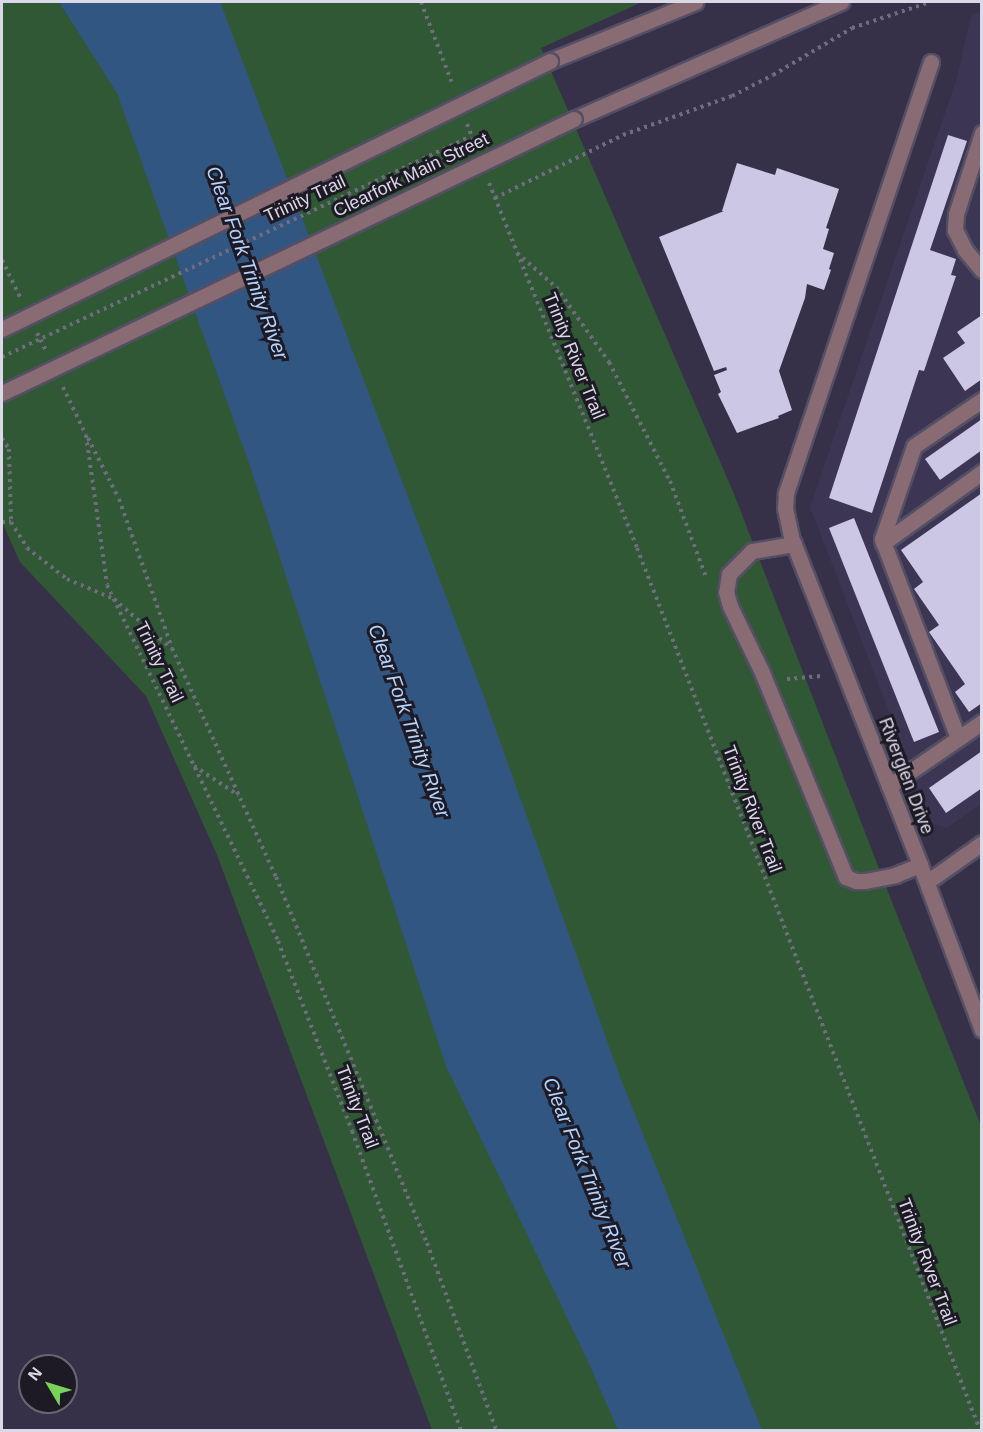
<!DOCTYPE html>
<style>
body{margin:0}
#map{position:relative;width:983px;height:1432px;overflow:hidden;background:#363148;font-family:Helvetica,sans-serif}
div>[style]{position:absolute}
.built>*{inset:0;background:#3c3553}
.green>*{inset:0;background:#305834}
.water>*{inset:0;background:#325682}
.building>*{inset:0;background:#ccc7e5}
.path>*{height:4px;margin-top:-2px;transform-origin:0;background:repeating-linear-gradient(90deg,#706c80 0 3px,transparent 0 7.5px)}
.roads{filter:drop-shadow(2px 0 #544f65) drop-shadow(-2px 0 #544f65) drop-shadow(0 2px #544f65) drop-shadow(0 -2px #544f65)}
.minor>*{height:15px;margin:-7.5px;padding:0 7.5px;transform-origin:7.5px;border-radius:7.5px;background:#896c73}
.bridges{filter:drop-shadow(2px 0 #544f65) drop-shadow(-2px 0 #544f65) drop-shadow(0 2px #544f65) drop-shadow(0 -2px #544f65)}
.minor-bridge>*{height:15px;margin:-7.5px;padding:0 7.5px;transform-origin:7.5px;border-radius:7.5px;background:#896c73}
span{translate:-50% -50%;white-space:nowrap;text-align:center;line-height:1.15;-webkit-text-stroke:6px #1d1a25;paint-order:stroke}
.street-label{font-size:18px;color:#dbd9e8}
.water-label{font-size:20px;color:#b3d4fe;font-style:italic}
.frame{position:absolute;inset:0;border:3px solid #dbd9e8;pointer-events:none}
.north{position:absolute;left:18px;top:1354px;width:60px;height:60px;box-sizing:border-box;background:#1d1a25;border:2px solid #696673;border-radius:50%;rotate:308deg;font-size:16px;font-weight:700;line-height:24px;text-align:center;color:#dbd9e8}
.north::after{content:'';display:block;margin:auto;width:21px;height:27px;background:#77d259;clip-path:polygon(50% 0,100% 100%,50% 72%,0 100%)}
</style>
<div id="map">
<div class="built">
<i style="clip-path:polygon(981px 11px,982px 803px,947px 828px,932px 823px,810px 507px,956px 81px,971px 16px)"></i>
</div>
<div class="green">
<i style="clip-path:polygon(2px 2px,642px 2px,541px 48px,734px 494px,892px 902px,981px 1126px,981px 1430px,432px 1430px,217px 855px,146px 696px,20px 562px,2px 522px)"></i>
</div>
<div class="water">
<i style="clip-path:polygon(59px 2px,220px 2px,483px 694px,620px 1077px,762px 1430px,618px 1430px,586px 1357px,446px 1066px,251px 469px,117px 93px)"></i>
</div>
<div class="building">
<i style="clip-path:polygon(948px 135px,967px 141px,930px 250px,956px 259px,951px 275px,956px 276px,924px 371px,919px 370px,872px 513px,829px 498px)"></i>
<i style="clip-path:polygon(737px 163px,775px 175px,777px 168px,839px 189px,826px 228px,829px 229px,823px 249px,834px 253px,829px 269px,831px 270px,824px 290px,807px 284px,805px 298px,779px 371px,792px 410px,778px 416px,779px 418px,737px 433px,718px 394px,721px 392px,714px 375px,727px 370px,726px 367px,714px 371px,659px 237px,724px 211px,722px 211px)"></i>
<i style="clip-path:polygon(982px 315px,982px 379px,965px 391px,943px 358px,965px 343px,957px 332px)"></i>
<i style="clip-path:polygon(982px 419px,982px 450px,940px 480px,925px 459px)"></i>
<i style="clip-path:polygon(982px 493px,982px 703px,969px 712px,955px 692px,965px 684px,929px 632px,939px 625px,914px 589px,923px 582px,901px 550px)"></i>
<i style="clip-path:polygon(854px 518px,939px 732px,914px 742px,829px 528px)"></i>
<i style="clip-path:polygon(982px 751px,982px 788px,946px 813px,929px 788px)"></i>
</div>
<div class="path">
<i style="left:421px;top:2px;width:90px;rotate:69.1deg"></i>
<i style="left:467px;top:124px;width:22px;rotate:69deg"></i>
<i style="left:489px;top:183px;width:394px;rotate:67.9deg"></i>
<i style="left:637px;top:548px;width:946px;rotate:68.75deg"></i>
<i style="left:495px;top:198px;width:143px;rotate:-26.2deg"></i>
<i style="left:623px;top:135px;width:116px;rotate:-19.7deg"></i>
<i style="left:732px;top:96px;width:46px;rotate:-27.1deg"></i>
<i style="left:773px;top:75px;width:92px;rotate:-30.7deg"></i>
<i style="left:852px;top:28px;width:82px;rotate:-18.4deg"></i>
<i style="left:517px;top:253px;width:52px;rotate:41.1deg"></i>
<i style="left:556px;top:287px;width:92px;rotate:54.8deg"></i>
<i style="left:609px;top:362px;width:134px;rotate:62.9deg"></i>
<i style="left:670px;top:481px;width:103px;rotate:69.4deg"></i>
<i style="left:2px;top:260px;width:41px;rotate:64.1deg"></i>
<i style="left:37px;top:333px;width:20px;rotate:63deg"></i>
<i style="left:2px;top:357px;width:518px;rotate:-25.23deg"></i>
<i style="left:63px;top:387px;width:53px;rotate:64.4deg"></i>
<i style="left:86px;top:435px;width:151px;rotate:82deg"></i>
<i style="left:107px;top:585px;width:395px;rotate:64.3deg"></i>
<i style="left:278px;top:941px;width:204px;rotate:68.7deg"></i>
<i style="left:352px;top:1131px;width:318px;rotate:70deg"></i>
<i style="left:2px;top:438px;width:13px;rotate:58deg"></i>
<i style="left:9px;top:449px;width:73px;rotate:88.4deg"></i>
<i style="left:11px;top:522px;width:31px;rotate:58deg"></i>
<i style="left:27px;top:548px;width:51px;rotate:37.8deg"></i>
<i style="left:67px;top:579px;width:51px;rotate:23.1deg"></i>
<i style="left:114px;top:599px;width:75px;rotate:40.7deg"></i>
<i style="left:88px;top:438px;width:68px;rotate:63.1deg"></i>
<i style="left:119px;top:499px;width:158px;rotate:70.4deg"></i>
<i style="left:172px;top:648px;width:252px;rotate:65.6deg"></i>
<i style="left:276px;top:877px;width:396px;rotate:67.6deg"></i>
<i style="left:427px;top:1243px;width:199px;rotate:69.7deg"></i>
<i style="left:2px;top:522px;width:9px"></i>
<i style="left:787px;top:679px;width:37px;rotate:-5deg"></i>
<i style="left:194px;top:766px;width:53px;rotate:33.4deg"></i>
</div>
<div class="roads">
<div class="minor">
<i style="left:550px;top:61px;width:157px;rotate:-22.1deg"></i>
<i style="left:931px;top:62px;width:456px;rotate:108.6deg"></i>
<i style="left:786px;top:494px;width:14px;rotate:94deg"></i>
<i style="left:785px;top:508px;width:30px;rotate:78deg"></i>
<i style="left:791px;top:537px;width:352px;rotate:68.5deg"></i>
<i style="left:920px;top:865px;width:176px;rotate:69.4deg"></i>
<i style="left:574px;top:119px;width:292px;rotate:-23.7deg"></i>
<i style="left:982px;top:133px;width:85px;rotate:107.8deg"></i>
<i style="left:956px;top:214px;width:16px;rotate:94deg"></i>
<i style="left:955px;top:230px;width:22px;rotate:63deg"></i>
<i style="left:965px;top:250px;width:26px;rotate:50deg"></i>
<i style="left:883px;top:543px;width:122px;rotate:-35.6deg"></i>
<i style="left:794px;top:544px;width:43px;rotate:170.5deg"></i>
<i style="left:752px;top:551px;width:33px;rotate:135deg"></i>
<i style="left:729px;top:574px;width:18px;rotate:99deg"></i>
<i style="left:726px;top:592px;width:15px;rotate:74deg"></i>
<i style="left:730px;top:606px;width:71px;rotate:64.2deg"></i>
<i style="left:761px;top:670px;width:224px;rotate:67.7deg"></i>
<i style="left:846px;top:877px;width:11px;rotate:22deg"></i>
<i style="left:856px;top:881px;width:9px"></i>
<i style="left:865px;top:881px;width:31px;rotate:-11deg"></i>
<i style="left:895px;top:875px;width:27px;rotate:-22deg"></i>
<i style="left:958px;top:738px;width:213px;rotate:-110.9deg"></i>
<i style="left:882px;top:539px;width:98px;rotate:-71deg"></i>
<i style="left:914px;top:446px;width:82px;rotate:-34.1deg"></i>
<i style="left:889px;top:786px;width:113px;rotate:-34.5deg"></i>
<i style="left:927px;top:882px;width:67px;rotate:-35.3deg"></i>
</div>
</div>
<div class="bridges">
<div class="minor-bridge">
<i style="left:2px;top:329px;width:610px;rotate:-26.06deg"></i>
<i style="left:2px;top:393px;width:634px;rotate:-25.6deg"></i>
</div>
</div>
<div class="street-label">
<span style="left:411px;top:175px;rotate:-26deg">Clearfork Main Street</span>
<span style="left:305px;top:199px;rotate:-25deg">Trinity Trail</span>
<span style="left:574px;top:356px;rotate:68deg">Trinity River Trail</span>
<span style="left:159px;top:662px;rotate:64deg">Trinity Trail</span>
<span style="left:906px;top:776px;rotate:69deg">Riverglen Drive</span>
<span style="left:752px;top:809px;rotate:69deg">Trinity River Trail</span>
<span style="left:357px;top:1107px;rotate:69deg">Trinity Trail</span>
<span style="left:927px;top:1262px;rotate:69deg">Trinity River Trail</span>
</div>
<div class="water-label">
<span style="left:247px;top:263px;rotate:70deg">Clear Fork Trinity River</span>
<span style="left:409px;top:721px;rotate:70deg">Clear Fork Trinity River</span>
<span style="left:587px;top:1173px;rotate:68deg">Clear Fork Trinity River</span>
</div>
<div class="frame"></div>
<div class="north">N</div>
</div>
